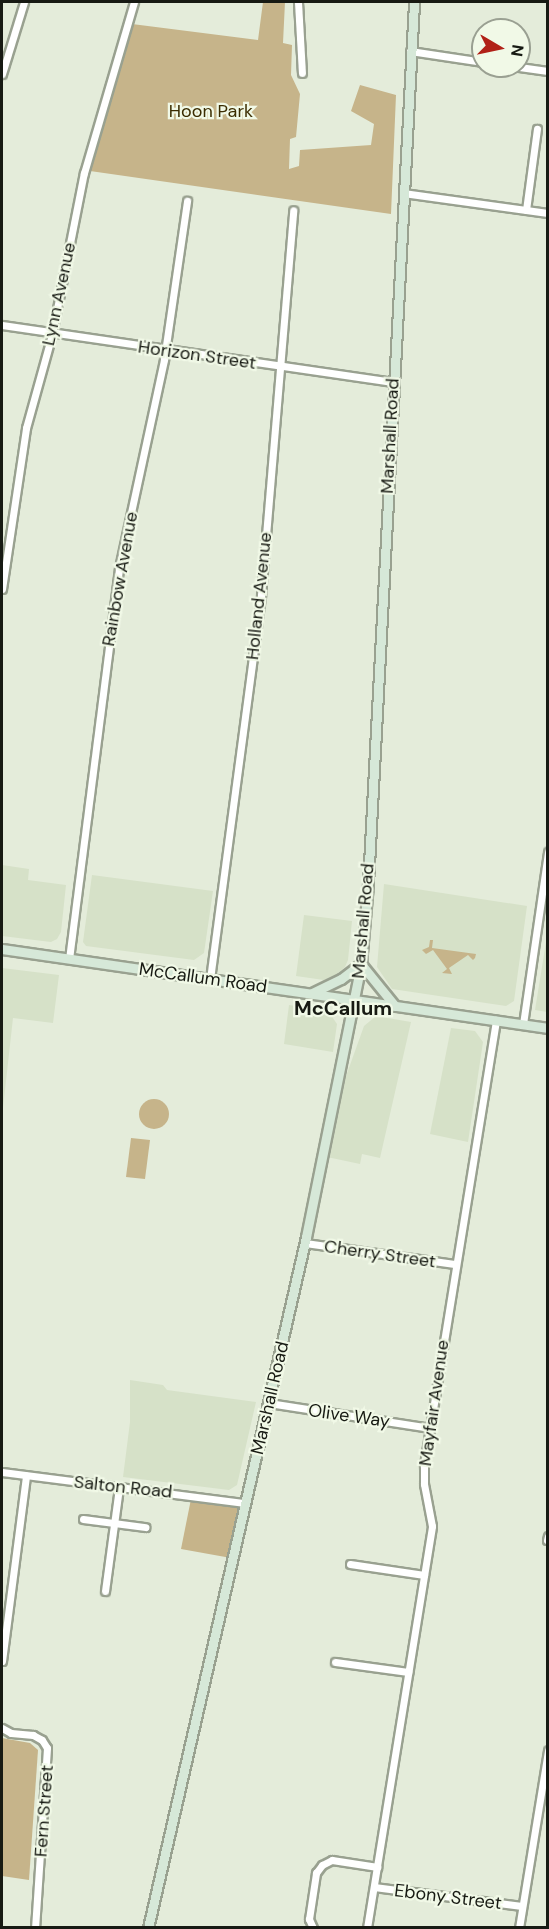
<!DOCTYPE html>
<style>
body{margin:0}
#map{position:relative;width:549px;height:1929px;overflow:hidden;background:#e4ecda;font-family:"DM Sans",sans-serif}
div>[style]{position:absolute}
.built>*{inset:0;background:#d6e1c8}
.green>*{inset:0;background:#c6b48a}
.round{border-radius:50%}
.roads{filter:drop-shadow(2px 0 #99a190) drop-shadow(-2px 0 #99a190) drop-shadow(0 2px #99a190) drop-shadow(0 -2px #99a190)}
.minor>*{height:7px;margin:-3.5px;padding:0 3.5px;transform-origin:3.5px;border-radius:3.5px;background:#fff}
.secondary>*{height:9px;margin:-4.5px;padding:0 4.5px;transform-origin:4.5px;border-radius:4.5px;background:#d6e8d8}
span{translate:-50% -50%;white-space:nowrap;text-align:center;line-height:1.15;-webkit-text-stroke:4.5px #f1f9e7;paint-order:stroke}
.park-label{font-size:18px;color:#3b2c01}
.street-label{font-size:18px;color:#171a13}
.neighbourhood-label{font-size:20px;color:#171a13;font-weight:700}
.frame{position:absolute;inset:0;border:3px solid #171a13;pointer-events:none}
.north{position:absolute;left:471px;top:18px;width:60px;height:60px;box-sizing:border-box;background:#f1f9e7;border:2px solid #9aa092;border-radius:50%;rotate:99deg;font-size:16px;font-weight:700;line-height:24px;text-align:center;color:#171a13}
.north::after{content:'';display:block;margin:auto;width:21px;height:27px;background:#b12117;clip-path:polygon(50% 0,100% 100%,50% 72%,0 100%)}
</style>
<div id="map">
<div class="built">
<i style="clip-path:polygon(2px 865px,29px 869px,28px 880px,66px 885px,61px 932px,57px 939px,51px 942px,2px 936px)"></i>
<i style="clip-path:polygon(92px 875px,213px 891px,204px 953px,194px 960px,86px 946px,83px 942px)"></i>
<i style="clip-path:polygon(384px 884px,527px 906px,514px 1001px,506px 1006px,392px 989px,377px 967px)"></i>
<i style="clip-path:polygon(304px 915px,352px 921px,348px 960px,345px 967px,332px 978px,324px 980px,296px 976px)"></i>
<i style="clip-path:polygon(547px 936px,548px 936px,547px 1012px,535px 1010px)"></i>
<i style="clip-path:polygon(2px 968px,59px 975px,53px 1023px,13px 1018px,2px 1117px)"></i>
<i style="clip-path:polygon(289px 1005px,328px 1011px,337px 1024px,333px 1052px,284px 1044px)"></i>
<i style="clip-path:polygon(376px 1016px,411px 1022px,380px 1158px,362px 1154px,360px 1164px,327px 1157px,345px 1079px,364px 1026px)"></i>
<i style="clip-path:polygon(451px 1028px,475px 1031px,483px 1042px,468px 1142px,430px 1134px)"></i>
<i style="clip-path:polygon(130px 1380px,163px 1385px,167px 1390px,256px 1402px,237px 1485px,229px 1490px,123px 1477px,130px 1422px)"></i>
</div>
<div class="green">
<i style="clip-path:polygon(263px 2px,285px 2px,283px 43px,292px 45px,291px 75px,300px 94px,296px 137px,290px 139px,289px 169px,299px 166px,300px 150px,371px 145px,374px 124px,351px 111px,360px 85px,396px 95px,391px 214px,90px 171px,132px 24px,258px 40px)"></i>
<i style="clip-path:polygon(430px 940px,433px 940px,432px 948px,476px 954px,475px 958px,473px 960px,468px 955px,449px 968px,452px 974px,442px 973px,447px 969px,433px 950px,426px 954px,422px 950px,429px 947px)"></i>
<i class="round" style="left:139px;top:1099px;width:30px;height:30px"></i>
<i style="clip-path:polygon(131px 1138px,150px 1140px,145px 1179px,126px 1177px)"></i>
<i style="clip-path:polygon(191px 1499px,243px 1504px,231px 1558px,181px 1549px)"></i>
<i style="clip-path:polygon(2px 1738px,30px 1743px,38px 1750px,29px 1880px,2px 1876px)"></i>
</div>
<div class="roads">
<div class="minor">
<i style="left:298px;top:2px;width:71px;rotate:86.8deg"></i>
<i style="left:410px;top:51px;width:74px;rotate:8.6deg"></i>
<i style="left:512px;top:66px;width:36px;rotate:8deg"></i>
<i style="left:2px;top:74px;width:75px;rotate:-73deg"></i>
<i style="left:403px;top:193px;width:146px;rotate:7.9deg"></i>
<i style="left:526px;top:210px;width:82px;rotate:-82.3deg"></i>
<i style="left:2px;top:325px;width:395px;rotate:8.3deg"></i>
<i style="left:2px;top:589px;width:163px;rotate:-81.5deg"></i>
<i style="left:26px;top:428px;width:98px;rotate:-74.5deg"></i>
<i style="left:52px;top:334px;width:164px;rotate:-78.8deg"></i>
<i style="left:84px;top:173px;width:178px;rotate:-73.7deg"></i>
<i style="left:69px;top:959px;width:394px;rotate:-82.7deg"></i>
<i style="left:119px;top:568px;width:214px;rotate:-77.8deg"></i>
<i style="left:164px;top:359px;width:160px;rotate:-81.7deg"></i>
<i style="left:210px;top:979px;width:387px;rotate:-82.4deg"></i>
<i style="left:261px;top:595px;width:386px;rotate:-85.2deg"></i>
<i style="left:523px;top:1024px;width:174px;rotate:-81.7deg"></i>
<i style="left:305px;top:1243px;width:151px;rotate:8deg"></i>
<i style="left:269px;top:1403px;width:163px;rotate:8.8deg"></i>
<i style="left:2px;top:1472px;width:245px;rotate:7.3deg"></i>
<i style="left:83px;top:1519px;width:63px;rotate:7.4deg"></i>
<i style="left:547px;top:1540px;width:4px;rotate:-76deg"></i>
<i style="left:350px;top:1564px;width:75px;rotate:8.5deg"></i>
<i style="left:105px;top:1591px;width:105px;rotate:-82.3deg"></i>
<i style="left:2px;top:1661px;width:187px;rotate:-82.6deg"></i>
<i style="left:335px;top:1662px;width:74px;rotate:7.8deg"></i>
<i style="left:2px;top:1728px;width:10px;rotate:29deg"></i>
<i style="left:11px;top:1733px;width:22px;rotate:5deg"></i>
<i style="left:33px;top:1735px;width:10px;rotate:29deg"></i>
<i style="left:42px;top:1740px;width:9px;rotate:58deg"></i>
<i style="left:47px;top:1748px;width:180px;rotate:93.8deg"></i>
<i style="left:374px;top:1887px;width:149px;rotate:7.3deg"></i>
<i style="left:313px;top:1928px;width:10px;rotate:-114deg"></i>
<i style="left:309px;top:1919px;width:47px;rotate:-81.3deg"></i>
<i style="left:316px;top:1873px;width:10px;rotate:-53deg"></i>
<i style="left:322px;top:1865px;width:11px;rotate:-27deg"></i>
<i style="left:332px;top:1860px;width:46px;rotate:8.8deg"></i>
<i style="left:367px;top:1928px;width:407px;rotate:-80.8deg"></i>
<i style="left:432px;top:1526px;width:43px;rotate:-100.8deg"></i>
<i style="left:424px;top:1484px;width:19px;rotate:-90deg"></i>
<i style="left:424px;top:1465px;width:451px;rotate:-80.8deg"></i>
<i style="left:519px;top:1928px;width:180px;rotate:-80.7deg"></i>
</div>
<div class="secondary">
<i style="left:2px;top:949px;width:552px;rotate:8.23deg"></i>
<i style="left:361px;top:964px;width:54px;rotate:51deg"></i>
<i style="left:312px;top:993px;width:32px;rotate:-26deg"></i>
<i style="left:341px;top:979px;width:25px;rotate:-37deg"></i>
<i style="left:148px;top:1928px;width:709px;rotate:-77.12deg"></i>
<i style="left:306px;top:1237px;width:278px;rotate:-78.6deg"></i>
<i style="left:361px;top:964px;width:80px;rotate:-85deg"></i>
<i style="left:368px;top:884px;width:883px;rotate:-87.01deg"></i>
</div>
</div>
<div class="park-label">
<span style="left:211px;top:111px">Hoon Park</span>
</div>
<div class="street-label">
<span style="left:59px;top:294px;rotate:-78deg">Lynn Avenue</span>
<span style="left:197px;top:355px;rotate:8deg">Horizon Street</span>
<span style="left:390px;top:436px;rotate:-87deg">Marshall Road</span>
<span style="left:120px;top:579px;rotate:-80deg">Rainbow Avenue</span>
<span style="left:259px;top:596px;rotate:-84deg">Holland Avenue</span>
<span style="left:363px;top:921px;rotate:-85deg">Marshall Road</span>
<span style="left:203px;top:978px;rotate:8deg">McCallum Road</span>
<span style="left:380px;top:1254px;rotate:8deg">Cherry Street</span>
<span style="left:270px;top:1398px;rotate:-77deg">Marshall Road</span>
<span style="left:434px;top:1403px;rotate:-82deg">Mayfair Avenue</span>
<span style="left:349px;top:1416px;rotate:8deg">Olive Way</span>
<span style="left:123px;top:1487px;rotate:6deg">Salton Road</span>
<span style="left:44px;top:1811px;rotate:-86deg">Fern Street</span>
<span style="left:448px;top:1897px;rotate:7deg">Ebony Street</span>
</div>
<div class="neighbourhood-label">
<span style="left:343px;top:1008px">McCallum</span>
</div>
<div class="frame"></div>
<div class="north">N</div>
</div>
